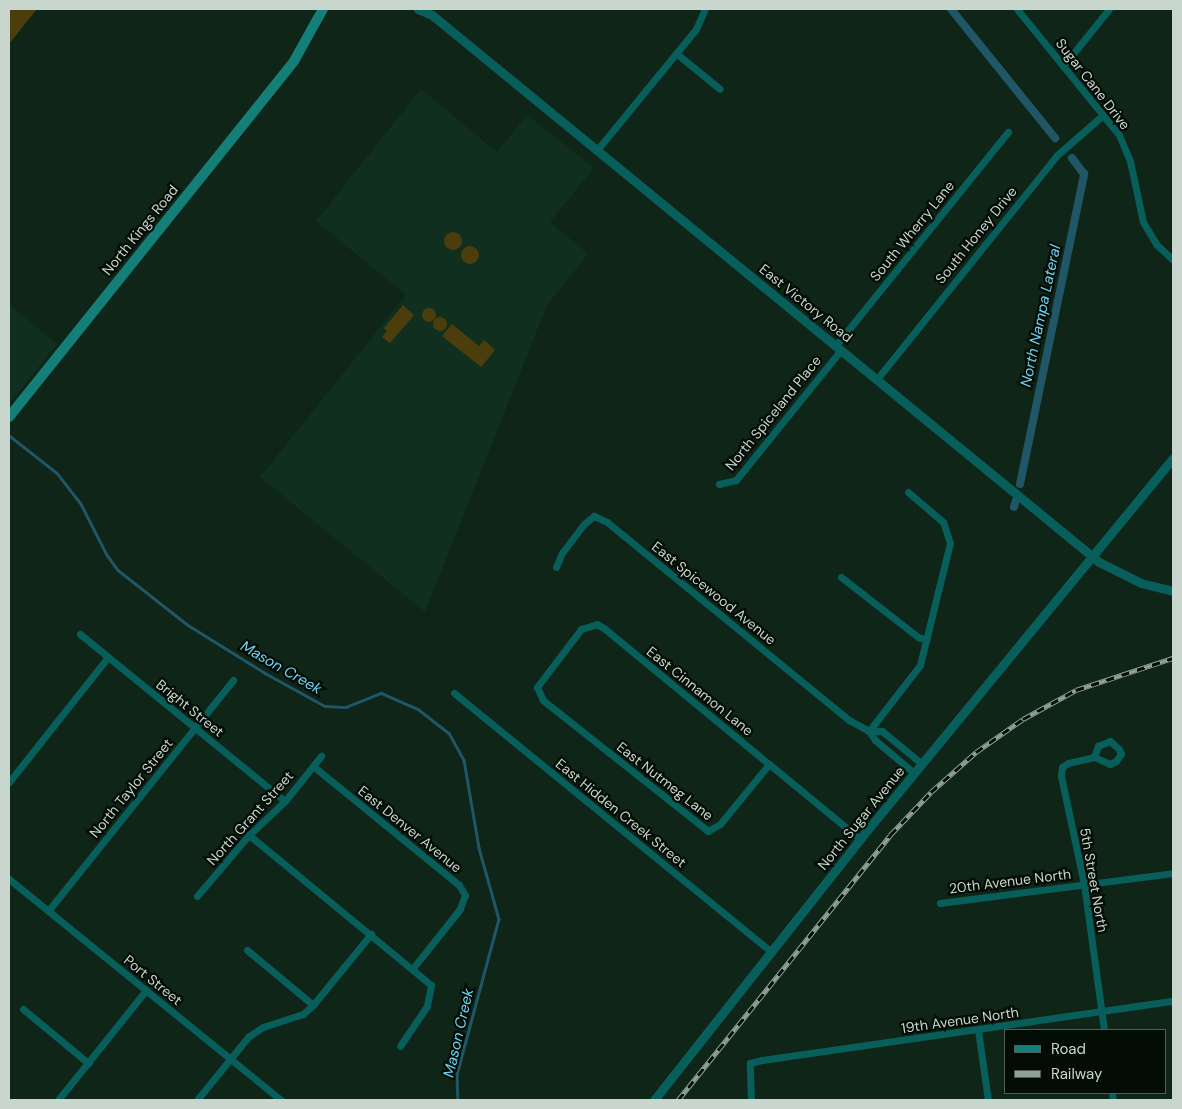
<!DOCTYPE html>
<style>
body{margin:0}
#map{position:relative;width:1182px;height:1109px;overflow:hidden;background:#0e2518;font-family:"DM Sans",sans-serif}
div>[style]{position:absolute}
.built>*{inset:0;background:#112f1f}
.green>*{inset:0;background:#4b3e0c}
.round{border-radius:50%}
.stream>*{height:2.5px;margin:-1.25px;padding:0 1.25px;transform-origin:1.25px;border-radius:1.25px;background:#205666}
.canal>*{height:8px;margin:-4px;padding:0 4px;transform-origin:4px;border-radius:4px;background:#205666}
.minor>*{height:7px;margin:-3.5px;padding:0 3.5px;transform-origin:3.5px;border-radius:3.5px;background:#085e5a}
.tertiary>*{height:9px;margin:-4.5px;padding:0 4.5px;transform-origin:4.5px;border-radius:4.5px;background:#085e5a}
.secondary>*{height:10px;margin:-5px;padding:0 5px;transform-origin:5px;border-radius:5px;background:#147e78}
.rail>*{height:4.5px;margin-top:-2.25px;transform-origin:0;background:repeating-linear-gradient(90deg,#040c06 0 8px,#90a197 0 16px);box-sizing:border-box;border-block:1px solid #90a197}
span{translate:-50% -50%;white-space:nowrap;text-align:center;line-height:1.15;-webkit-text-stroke:4.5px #040c06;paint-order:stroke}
.street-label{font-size:14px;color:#c8d6cd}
.water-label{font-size:15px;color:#6cd5f4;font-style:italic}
.frame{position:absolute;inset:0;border:10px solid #c8d6cd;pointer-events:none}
.legend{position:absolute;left:1004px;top:1029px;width:162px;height:65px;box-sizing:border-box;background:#040c06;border:1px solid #525d56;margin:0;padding:6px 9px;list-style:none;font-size:15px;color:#c8d6cd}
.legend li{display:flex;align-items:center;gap:10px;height:25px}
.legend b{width:25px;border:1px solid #525d56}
</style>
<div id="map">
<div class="built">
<i style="clip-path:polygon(421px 89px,497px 152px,527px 115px,594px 168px,550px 222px,588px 254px,547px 305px,425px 612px,260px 477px,406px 295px,316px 221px)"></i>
<i style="clip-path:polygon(9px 304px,57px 344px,9px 404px)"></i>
</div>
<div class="green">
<i style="clip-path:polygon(9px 9px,37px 9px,9px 44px)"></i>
<i class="round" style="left:444px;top:232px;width:18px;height:18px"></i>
<i class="round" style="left:461px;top:246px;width:18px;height:18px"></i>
<i style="clip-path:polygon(403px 305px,414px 315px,390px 343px,382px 337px,387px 331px,384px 328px)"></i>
<i class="round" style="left:422px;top:308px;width:14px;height:14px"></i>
<i class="round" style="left:433px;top:317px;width:14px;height:14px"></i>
<i style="clip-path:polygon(452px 324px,479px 346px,484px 340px,495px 350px,481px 367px,442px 336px)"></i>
</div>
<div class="stream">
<i style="left:10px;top:436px;width:60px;rotate:38.2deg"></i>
<i style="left:57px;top:473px;width:37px;rotate:52deg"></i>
<i style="left:80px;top:502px;width:59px;rotate:63deg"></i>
<i style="left:107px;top:555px;width:19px;rotate:54deg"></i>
<i style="left:118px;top:570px;width:89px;rotate:38.2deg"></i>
<i style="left:188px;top:625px;width:91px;rotate:31.9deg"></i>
<i style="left:265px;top:673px;width:68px;rotate:28.8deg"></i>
<i style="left:325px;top:706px;width:21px;rotate:3deg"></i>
<i style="left:346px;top:707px;width:38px;rotate:-22deg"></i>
<i style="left:381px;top:693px;width:40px;rotate:23.4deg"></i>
<i style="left:418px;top:709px;width:39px;rotate:38deg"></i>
<i style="left:449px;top:733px;width:31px;rotate:61deg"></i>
<i style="left:464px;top:760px;width:89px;rotate:80.3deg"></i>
<i style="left:479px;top:848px;width:74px;rotate:74.3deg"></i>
<i style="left:499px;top:919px;width:162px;rotate:105.1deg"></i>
<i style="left:457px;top:1075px;width:25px;rotate:88deg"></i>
</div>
<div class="canal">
<i style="left:951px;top:9px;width:166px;rotate:51.1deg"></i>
<i style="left:1020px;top:484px;width:317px;rotate:-78.3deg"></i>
<i style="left:1084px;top:174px;width:20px;rotate:-127deg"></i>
<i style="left:1014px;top:507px;width:7px;rotate:-74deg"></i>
</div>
<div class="minor">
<i style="left:1017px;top:9px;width:162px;rotate:51deg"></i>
<i style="left:1119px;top:135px;width:28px;rotate:67deg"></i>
<i style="left:1130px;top:161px;width:62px;rotate:78deg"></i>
<i style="left:1143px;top:222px;width:27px;rotate:59deg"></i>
<i style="left:1157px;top:245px;width:22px;rotate:43deg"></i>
<i style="left:677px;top:54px;width:55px;rotate:39.1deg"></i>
<i style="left:1063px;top:66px;width:73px;rotate:-51.1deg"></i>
<i style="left:597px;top:150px;width:156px;rotate:-50.7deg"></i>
<i style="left:696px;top:29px;width:22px;rotate:-66deg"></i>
<i style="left:836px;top:345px;width:274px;rotate:-51.1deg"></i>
<i style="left:877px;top:379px;width:286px;rotate:-51.2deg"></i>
<i style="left:1056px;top:156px;width:62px;rotate:-41.1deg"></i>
<i style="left:719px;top:484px;width:17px;rotate:-13deg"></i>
<i style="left:736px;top:480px;width:167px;rotate:-51.1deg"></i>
<i style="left:556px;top:567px;width:15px;rotate:-67deg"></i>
<i style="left:562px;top:553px;width:36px;rotate:-53deg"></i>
<i style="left:584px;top:524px;width:13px;rotate:-39deg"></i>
<i style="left:594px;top:516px;width:14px;rotate:25deg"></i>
<i style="left:607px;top:522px;width:313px;rotate:39.3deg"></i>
<i style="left:849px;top:720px;width:23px;rotate:29deg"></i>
<i style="left:869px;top:731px;width:13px"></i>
<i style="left:882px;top:731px;width:52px;rotate:39.5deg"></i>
<i style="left:841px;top:577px;width:98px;rotate:37.9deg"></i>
<i style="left:918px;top:637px;width:9px;rotate:18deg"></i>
<i style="left:80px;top:634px;width:264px;rotate:39.2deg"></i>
<i style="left:454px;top:693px;width:410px;rotate:39.2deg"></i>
<i style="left:869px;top:731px;width:83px;rotate:-52.3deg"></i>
<i style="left:920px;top:665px;width:126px;rotate:-76.2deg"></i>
<i style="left:950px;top:543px;width:22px;rotate:-108deg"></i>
<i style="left:943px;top:522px;width:46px;rotate:-139.4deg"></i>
<i style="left:869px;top:731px;width:11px;rotate:56deg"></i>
<i style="left:875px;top:740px;width:51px;rotate:40.2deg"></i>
<i style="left:1110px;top:741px;width:12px;rotate:42deg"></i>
<i style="left:1119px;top:749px;width:5px;rotate:68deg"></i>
<i style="left:1121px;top:754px;width:9px;rotate:126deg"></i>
<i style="left:1116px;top:761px;width:7px;rotate:153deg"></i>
<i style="left:1110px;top:764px;width:17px;rotate:-156deg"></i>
<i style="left:1094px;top:757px;width:12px;rotate:-70deg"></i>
<i style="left:1098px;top:746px;width:13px;rotate:-23deg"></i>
<i style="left:1094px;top:757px;width:27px;rotate:167deg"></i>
<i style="left:1068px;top:763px;width:7px;rotate:146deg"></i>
<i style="left:1062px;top:767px;width:9px;rotate:96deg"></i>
<i style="left:1061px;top:776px;width:110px;rotate:78deg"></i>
<i style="left:1084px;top:884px;width:147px;rotate:82.2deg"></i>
<i style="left:769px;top:764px;width:77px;rotate:129.2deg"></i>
<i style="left:720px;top:824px;width:14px;rotate:150deg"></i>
<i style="left:708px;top:831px;width:211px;rotate:-141.6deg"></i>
<i style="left:543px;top:700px;width:14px;rotate:-115deg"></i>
<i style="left:537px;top:687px;width:73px;rotate:-52.8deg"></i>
<i style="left:581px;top:629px;width:17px;rotate:-17deg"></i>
<i style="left:597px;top:624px;width:9px;rotate:32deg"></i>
<i style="left:605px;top:629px;width:212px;rotate:39.5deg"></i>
<i style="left:769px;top:764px;width:118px;rotate:39.5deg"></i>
<i style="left:313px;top:766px;width:188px;rotate:39.2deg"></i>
<i style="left:459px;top:885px;width:12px;rotate:59deg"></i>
<i style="left:465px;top:895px;width:15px;rotate:110deg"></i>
<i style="left:460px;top:909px;width:75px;rotate:128.5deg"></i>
<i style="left:9px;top:782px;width:159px;rotate:-51.6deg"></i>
<i style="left:249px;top:835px;width:236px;rotate:39.5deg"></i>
<i style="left:431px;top:985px;width:21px;rotate:101deg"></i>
<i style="left:427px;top:1006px;width:48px;rotate:124deg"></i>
<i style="left:9px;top:879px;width:350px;rotate:39.1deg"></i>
<i style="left:197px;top:896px;width:80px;rotate:-49.6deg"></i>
<i style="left:249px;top:835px;width:50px;rotate:-43.4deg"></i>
<i style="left:285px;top:801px;width:58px;rotate:-51.3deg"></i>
<i style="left:940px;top:903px;width:235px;rotate:-7.3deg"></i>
<i style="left:48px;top:911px;width:296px;rotate:-51.3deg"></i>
<i style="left:247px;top:950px;width:86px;rotate:39.8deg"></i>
<i style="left:23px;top:1009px;width:85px;rotate:39.7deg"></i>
<i style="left:978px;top:1030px;width:71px;rotate:81.9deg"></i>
<i style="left:1112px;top:1093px;width:7px;rotate:82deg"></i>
<i style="left:58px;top:1100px;width:141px;rotate:-51.3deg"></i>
<i style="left:197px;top:1100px;width:81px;rotate:-51deg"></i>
<i style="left:248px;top:1037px;width:18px;rotate:-34deg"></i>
<i style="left:263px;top:1027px;width:42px;rotate:-18deg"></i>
<i style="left:303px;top:1014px;width:13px;rotate:-42deg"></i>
<i style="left:313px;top:1005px;width:92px;rotate:-50.8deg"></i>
<i style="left:751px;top:1100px;width:37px;rotate:-92deg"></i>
<i style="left:750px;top:1063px;width:12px;rotate:-14deg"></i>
<i style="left:762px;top:1060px;width:415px;rotate:-8.2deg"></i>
</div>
<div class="tertiary">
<i style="left:418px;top:9px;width:15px;rotate:23deg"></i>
<i style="left:432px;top:15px;width:863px;rotate:39.35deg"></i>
<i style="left:1099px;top:562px;width:47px;rotate:26.6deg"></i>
<i style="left:1141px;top:583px;width:33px;rotate:14deg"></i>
<i style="left:654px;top:1100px;width:333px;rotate:-51.7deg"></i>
<i style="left:860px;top:839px;width:493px;rotate:-50.6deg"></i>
</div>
<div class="secondary">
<i style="left:9px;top:417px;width:456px;rotate:-51.3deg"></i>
<i style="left:294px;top:61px;width:60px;rotate:-60.9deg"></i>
</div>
<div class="rail">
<i style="left:678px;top:1100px;width:339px;rotate:-51.3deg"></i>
<i style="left:890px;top:835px;width:59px;rotate:-46.4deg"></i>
<i style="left:931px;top:792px;width:60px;rotate:-41.6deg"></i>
<i style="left:976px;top:752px;width:57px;rotate:-35.1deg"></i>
<i style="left:1023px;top:719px;width:60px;rotate:-28.7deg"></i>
<i style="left:1076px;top:690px;width:102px;rotate:-18.3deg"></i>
</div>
<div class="street-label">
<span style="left:1093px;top:84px;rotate:52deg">Sugar Cane Drive</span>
<span style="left:140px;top:230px;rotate:-51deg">North Kings Road</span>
<span style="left:912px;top:231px;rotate:-51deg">South Wherry Lane</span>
<span style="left:976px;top:235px;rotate:-51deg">South Honey Drive</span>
<span style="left:806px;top:303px;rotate:39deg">East Victory Road</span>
<span style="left:773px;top:413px;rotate:-51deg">North Spiceland Place</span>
<span style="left:714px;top:593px;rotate:39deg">East Spicewood Avenue</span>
<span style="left:700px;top:691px;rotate:39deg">East Cinnamon Lane</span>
<span style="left:190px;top:708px;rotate:39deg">Bright Street</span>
<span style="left:665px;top:781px;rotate:38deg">East Nutmeg Lane</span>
<span style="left:131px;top:788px;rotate:-51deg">North Taylor Street</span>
<span style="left:621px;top:813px;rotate:39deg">East Hidden Creek Street</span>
<span style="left:250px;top:818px;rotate:-48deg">North Grant Street</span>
<span style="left:861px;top:818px;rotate:-51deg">North Sugar Avenue</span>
<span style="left:410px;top:829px;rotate:39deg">East Denver Avenue</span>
<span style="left:1094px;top:880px;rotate:80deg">5th Street North</span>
<span style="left:1010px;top:881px;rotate:-7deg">20th Avenue North</span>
<span style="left:153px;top:980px;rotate:39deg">Port Street</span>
<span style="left:960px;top:1020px;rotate:-8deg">19th Avenue North</span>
</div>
<div class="water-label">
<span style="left:1041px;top:316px;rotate:-78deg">North Nampa Lateral</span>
<span style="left:281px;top:668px;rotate:30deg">Mason Creek</span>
<span style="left:459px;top:1033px;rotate:-77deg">Mason Creek</span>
</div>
<div class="frame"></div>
<ul class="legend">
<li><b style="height:6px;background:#147e78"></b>Road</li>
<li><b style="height:6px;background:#90a197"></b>Railway</li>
</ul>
</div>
